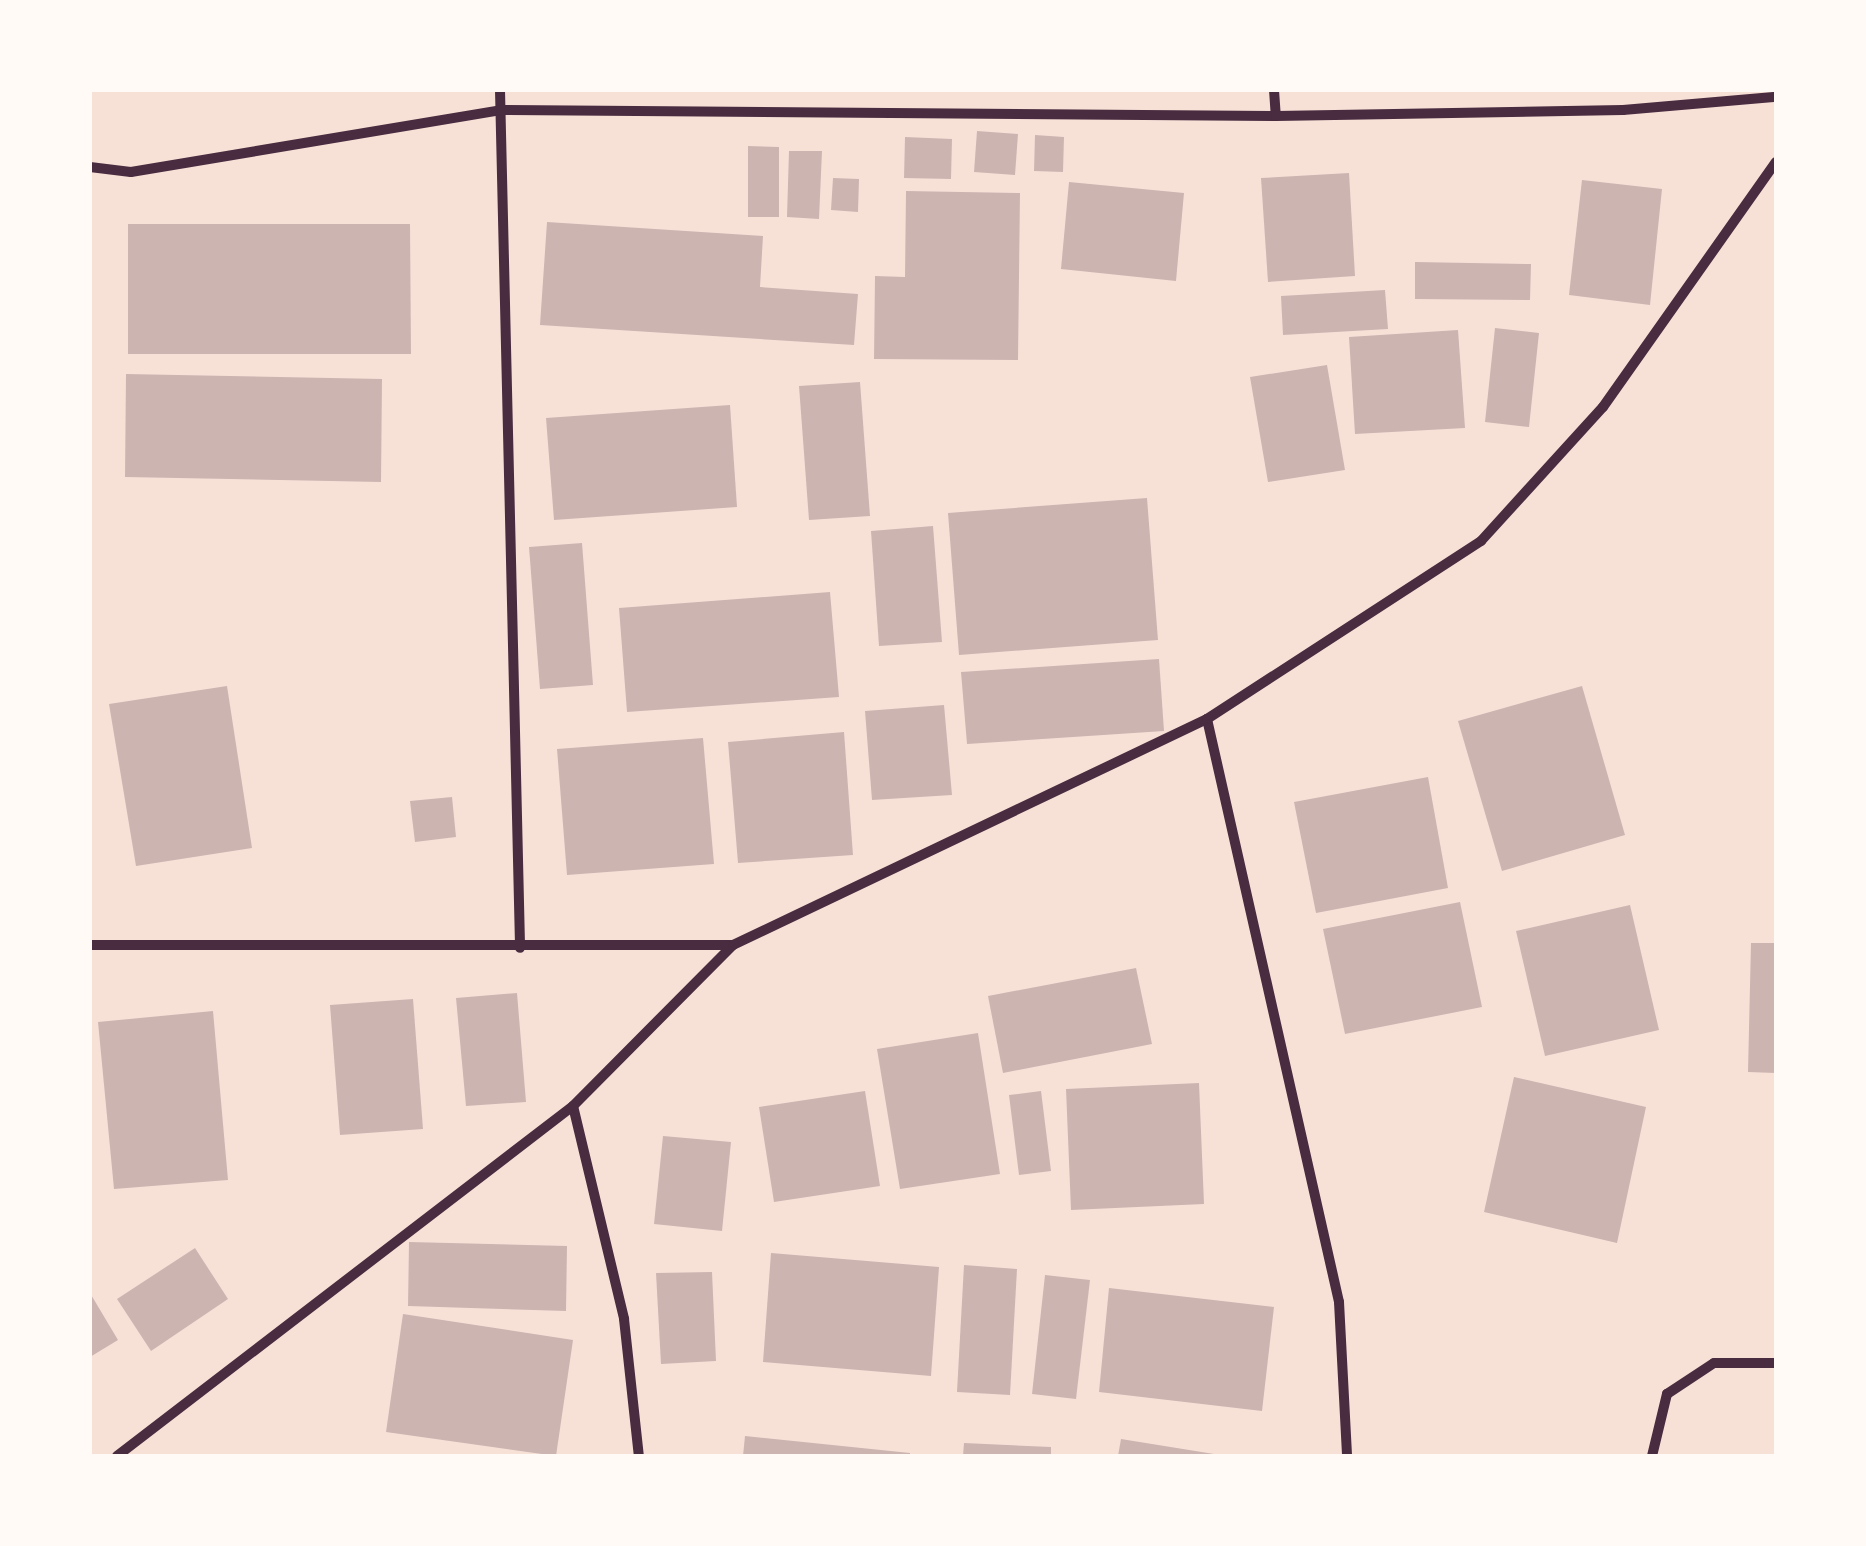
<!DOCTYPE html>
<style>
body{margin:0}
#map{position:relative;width:1866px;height:1546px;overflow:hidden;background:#f7e1d7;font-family:Literata,serif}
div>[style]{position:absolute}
.building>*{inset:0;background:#ccb4b1}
.minor>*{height:10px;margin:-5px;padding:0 5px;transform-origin:5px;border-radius:5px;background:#4a2c40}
span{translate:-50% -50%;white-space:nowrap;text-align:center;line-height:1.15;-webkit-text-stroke:8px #fffaf5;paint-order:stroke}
.frame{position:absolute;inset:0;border:92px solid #fffaf5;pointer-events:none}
</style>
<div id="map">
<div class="building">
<i style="clip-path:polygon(977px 131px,1018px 134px,1015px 175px,974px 172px)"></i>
<i style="clip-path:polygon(1035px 135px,1064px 137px,1063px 172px,1034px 171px)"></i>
<i style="clip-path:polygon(905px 137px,952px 139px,951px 179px,904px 178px)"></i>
<i style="clip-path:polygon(748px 146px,779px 147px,779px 217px,748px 217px)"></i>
<i style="clip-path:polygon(789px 151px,822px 151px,819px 219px,787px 217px)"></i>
<i style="clip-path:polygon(1349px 173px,1355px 276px,1268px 282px,1261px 178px)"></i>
<i style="clip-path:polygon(833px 178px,859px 179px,858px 212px,831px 210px)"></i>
<i style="clip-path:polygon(1582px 180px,1662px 189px,1650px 305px,1569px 295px)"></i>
<i style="clip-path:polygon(1069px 182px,1184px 193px,1176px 281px,1061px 269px)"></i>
<i style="clip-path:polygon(906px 191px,1020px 193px,1018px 360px,874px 359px,875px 276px,905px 277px)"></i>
<i style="clip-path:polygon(547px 222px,763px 236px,760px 287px,858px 294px,854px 345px,540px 325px)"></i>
<i style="clip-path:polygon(128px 224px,410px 224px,411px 354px,128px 354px)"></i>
<i style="clip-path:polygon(1415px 262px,1531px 264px,1530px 300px,1415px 299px)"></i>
<i style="clip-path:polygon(1385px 290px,1388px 329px,1283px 335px,1281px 296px)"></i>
<i style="clip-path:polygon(1495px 328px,1539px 333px,1529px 427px,1485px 422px)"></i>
<i style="clip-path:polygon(1458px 330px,1465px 428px,1355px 434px,1349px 337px)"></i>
<i style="clip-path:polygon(1327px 365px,1345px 470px,1268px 482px,1250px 377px)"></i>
<i style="clip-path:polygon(126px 374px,382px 379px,381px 482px,125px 477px)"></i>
<i style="clip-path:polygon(860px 382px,870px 516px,809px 520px,799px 386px)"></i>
<i style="clip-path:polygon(730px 405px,737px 507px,554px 520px,546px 418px)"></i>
<i style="clip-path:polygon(1147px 498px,1158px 640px,959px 655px,948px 513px)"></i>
<i style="clip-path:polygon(933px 526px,942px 642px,879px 646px,871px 531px)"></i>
<i style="clip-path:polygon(582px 543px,593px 685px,540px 689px,529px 547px)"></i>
<i style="clip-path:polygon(830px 592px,839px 697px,627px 712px,619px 608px)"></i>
<i style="clip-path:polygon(1159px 659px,1164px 731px,967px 744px,961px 672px)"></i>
<i style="clip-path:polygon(227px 686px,252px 848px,136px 866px,109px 704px)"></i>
<i style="clip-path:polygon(1582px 686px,1625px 835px,1502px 871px,1458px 721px)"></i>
<i style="clip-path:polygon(944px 705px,952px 795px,872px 800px,865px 711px)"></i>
<i style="clip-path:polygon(844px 732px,853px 855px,738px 863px,728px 742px)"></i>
<i style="clip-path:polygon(703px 738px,714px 864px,567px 875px,557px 749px)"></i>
<i style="clip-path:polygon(1428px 777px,1448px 888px,1316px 913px,1294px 802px)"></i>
<i style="clip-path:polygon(452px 797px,456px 837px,415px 842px,410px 801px)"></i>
<i style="clip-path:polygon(1460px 902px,1482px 1007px,1345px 1034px,1323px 929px)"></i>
<i style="clip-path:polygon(1630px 905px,1659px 1030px,1545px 1056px,1516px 931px)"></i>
<i style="clip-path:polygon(1751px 943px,1776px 943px,1776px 1073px,1748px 1072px)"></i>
<i style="clip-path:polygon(1136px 968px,1152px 1044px,1003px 1073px,988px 996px)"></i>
<i style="clip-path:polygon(517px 993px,526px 1102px,466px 1106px,456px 998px)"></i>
<i style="clip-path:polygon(413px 999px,423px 1129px,340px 1135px,330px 1005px)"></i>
<i style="clip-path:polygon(213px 1011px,228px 1180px,114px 1189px,98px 1022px)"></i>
<i style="clip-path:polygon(978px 1033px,1000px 1174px,900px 1189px,877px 1049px)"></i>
<i style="clip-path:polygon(1514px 1077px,1646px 1107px,1617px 1243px,1484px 1212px)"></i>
<i style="clip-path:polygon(1199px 1083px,1204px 1204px,1071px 1210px,1066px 1089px)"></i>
<i style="clip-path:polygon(865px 1091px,880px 1186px,774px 1202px,759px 1107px)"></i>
<i style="clip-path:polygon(1041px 1091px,1051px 1171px,1019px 1175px,1009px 1095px)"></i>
<i style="clip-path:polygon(663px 1136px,731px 1142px,722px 1231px,654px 1224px)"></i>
<i style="clip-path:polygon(409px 1242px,567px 1246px,566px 1311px,408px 1306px)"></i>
<i style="clip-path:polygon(195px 1248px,228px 1299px,151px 1351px,117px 1299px)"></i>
<i style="clip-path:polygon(771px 1253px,939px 1267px,931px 1376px,763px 1362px)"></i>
<i style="clip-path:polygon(964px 1265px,1017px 1269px,1010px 1395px,957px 1392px)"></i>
<i style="clip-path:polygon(712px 1272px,716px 1361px,661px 1364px,656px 1273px)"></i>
<i style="clip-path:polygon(1045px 1275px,1090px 1280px,1076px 1399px,1032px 1394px)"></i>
<i style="clip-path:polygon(1109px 1288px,1274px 1307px,1262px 1411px,1099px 1392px)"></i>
<i style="clip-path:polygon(90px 1293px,118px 1340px,90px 1357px)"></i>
<i style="clip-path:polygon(403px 1314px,573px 1340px,556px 1456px,386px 1432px)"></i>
<i style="clip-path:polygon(745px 1436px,910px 1453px,910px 1456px,743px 1456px)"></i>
<i style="clip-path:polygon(1121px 1439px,1214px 1454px,1214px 1456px,1118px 1456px)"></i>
<i style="clip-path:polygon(964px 1443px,1051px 1447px,1051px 1456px,963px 1456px)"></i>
</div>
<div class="minor">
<i style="left:500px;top:90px;width:858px;rotate:88.66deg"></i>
<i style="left:1274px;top:90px;width:26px;rotate:86deg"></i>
<i style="left:90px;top:167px;width:41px;rotate:7deg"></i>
<i style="left:131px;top:172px;width:375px;rotate:-9.5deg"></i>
<i style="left:501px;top:110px;width:775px;rotate:0.44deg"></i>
<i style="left:1276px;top:116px;width:347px;rotate:-1deg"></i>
<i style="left:1623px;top:110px;width:154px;rotate:-4.9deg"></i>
<i style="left:1207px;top:719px;width:598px;rotate:77.24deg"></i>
<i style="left:1339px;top:1302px;width:154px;rotate:87deg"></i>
<i style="left:90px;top:945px;width:643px"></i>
<i style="left:573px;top:1106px;width:219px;rotate:76.5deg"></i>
<i style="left:624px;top:1319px;width:138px;rotate:83.8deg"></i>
<i style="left:117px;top:1456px;width:575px;rotate:-37.51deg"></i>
<i style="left:573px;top:1106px;width:227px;rotate:-45.2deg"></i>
<i style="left:733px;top:945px;width:525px;rotate:-25.49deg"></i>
<i style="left:1207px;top:719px;width:327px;rotate:-33deg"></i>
<i style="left:1481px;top:541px;width:181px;rotate:-47.7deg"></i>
<i style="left:1603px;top:407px;width:300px;rotate:-54.8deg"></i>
<i style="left:1652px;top:1456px;width:64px;rotate:-76.4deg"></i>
<i style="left:1667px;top:1394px;width:56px;rotate:-33.4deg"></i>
<i style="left:1714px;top:1363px;width:62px"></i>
</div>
<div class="frame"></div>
</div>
